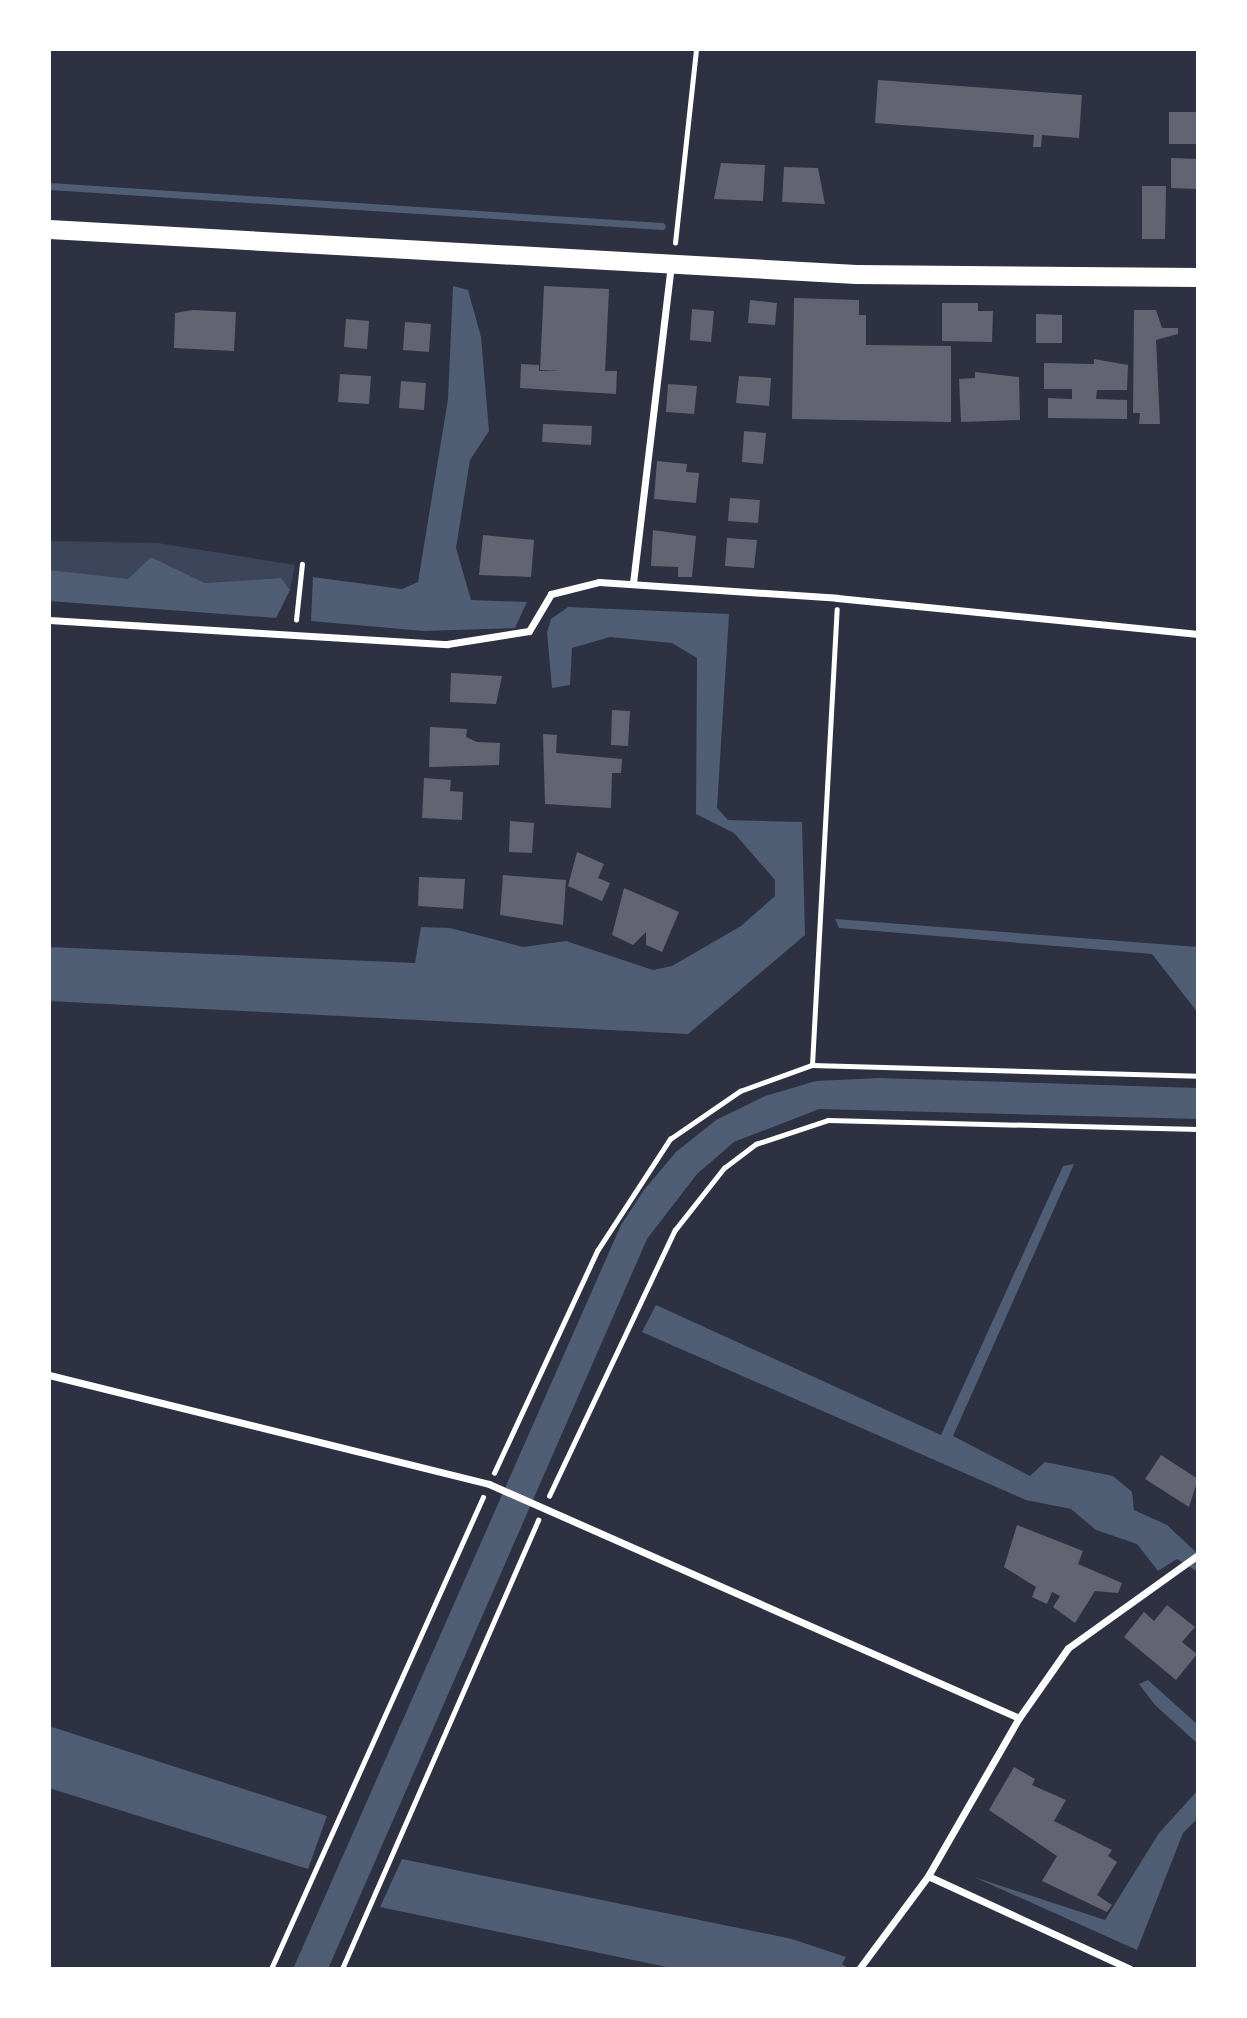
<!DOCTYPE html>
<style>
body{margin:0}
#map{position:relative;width:1247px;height:2018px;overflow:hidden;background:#2d3142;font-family:"Fira Sans Condensed",sans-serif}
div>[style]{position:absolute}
.green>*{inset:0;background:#3c4559}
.water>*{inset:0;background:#4f5d75}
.stream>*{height:7px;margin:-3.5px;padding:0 3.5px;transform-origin:3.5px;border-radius:3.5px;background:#4f5d75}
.building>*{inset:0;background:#626471}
.path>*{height:4.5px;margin:-2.25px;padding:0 2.25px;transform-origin:2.25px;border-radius:2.25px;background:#fff}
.minor>*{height:7px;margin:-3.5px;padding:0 3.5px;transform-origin:3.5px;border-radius:3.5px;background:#fff}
.trunk>*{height:19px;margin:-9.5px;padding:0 9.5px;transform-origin:9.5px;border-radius:9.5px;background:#fff}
span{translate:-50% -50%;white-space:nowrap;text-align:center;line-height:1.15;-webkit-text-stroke:5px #fff;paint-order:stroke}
.frame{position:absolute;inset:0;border:51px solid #fff;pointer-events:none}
</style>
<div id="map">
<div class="green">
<i style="clip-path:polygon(49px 541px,158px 543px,295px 565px,290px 590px,281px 578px,205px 583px,151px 557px,128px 579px,57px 573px,49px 570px)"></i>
</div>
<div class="water">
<i style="clip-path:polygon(453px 286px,468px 290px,481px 337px,489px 431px,470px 460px,456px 548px,471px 600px,527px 602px,515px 628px,424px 631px,311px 621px,313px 577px,402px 589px,418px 582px,448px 399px)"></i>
<i style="clip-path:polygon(151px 557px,205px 583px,281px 578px,290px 590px,276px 618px,49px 601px,49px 570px,128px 579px)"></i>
<i style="clip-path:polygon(568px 607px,729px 614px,717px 808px,728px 820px,802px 822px,805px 935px,688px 1034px,49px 1001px,49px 947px,415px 963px,421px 927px,450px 928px,523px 947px,566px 941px,653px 970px,672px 966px,741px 926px,775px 896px,775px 880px,734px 833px,696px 814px,697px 658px,672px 643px,610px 637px,572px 648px,570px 685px,552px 688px,547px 632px,551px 619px)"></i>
<i style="clip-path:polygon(835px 919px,1198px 947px,1198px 1013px,1152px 954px,839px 928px)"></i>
<i style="clip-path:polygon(879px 1078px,1198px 1088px,1198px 1119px,819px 1109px,734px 1142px,697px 1174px,647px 1239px,328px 1969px,293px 1969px,621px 1225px,644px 1190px,676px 1152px,716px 1120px,765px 1096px,816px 1081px)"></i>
<i style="clip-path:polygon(1074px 1164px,953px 1436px,1030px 1476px,1045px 1462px,1113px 1476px,1132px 1492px,1134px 1510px,1167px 1525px,1198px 1554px,1198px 1572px,1177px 1559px,1158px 1571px,1137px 1544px,1096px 1530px,1071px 1509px,1026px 1500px,642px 1332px,656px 1305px,941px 1435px,1063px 1166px)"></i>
<i style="clip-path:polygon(1148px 1680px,1198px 1725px,1198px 1744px,1155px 1705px,1139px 1684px)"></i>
<i style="clip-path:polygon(49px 1726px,327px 1816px,308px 1869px,49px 1788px)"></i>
<i style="clip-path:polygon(1198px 1790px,1198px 1818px,1183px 1833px,1137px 1950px,974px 1877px,1105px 1920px,1159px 1833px)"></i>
<i style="clip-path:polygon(402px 1859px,792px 1939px,846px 1957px,842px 1964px,849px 1969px,676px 1969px,380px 1907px)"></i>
</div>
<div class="stream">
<i style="left:49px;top:186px;width:614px;rotate:3.73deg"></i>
</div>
<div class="building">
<i style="clip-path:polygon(878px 80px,1082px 95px,1079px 138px,1042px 135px,1041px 147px,1033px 147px,1034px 135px,875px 123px)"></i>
<i style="clip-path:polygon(1169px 112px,1198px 112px,1198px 144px,1169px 144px)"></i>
<i style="clip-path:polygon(1171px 158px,1198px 159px,1198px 189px,1171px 188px)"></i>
<i style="clip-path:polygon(721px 163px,765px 165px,763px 201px,714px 199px)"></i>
<i style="clip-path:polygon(784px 167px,818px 168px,825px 204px,782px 202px)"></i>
<i style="clip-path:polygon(1142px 186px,1166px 186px,1165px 239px,1142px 239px)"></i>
<i style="clip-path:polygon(544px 286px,609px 289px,605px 373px,540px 370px)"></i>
<i style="clip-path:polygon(794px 298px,859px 300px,859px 315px,866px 315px,866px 345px,951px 346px,951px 422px,792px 419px)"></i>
<i style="clip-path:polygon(750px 300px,777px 303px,775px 325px,748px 323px)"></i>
<i style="clip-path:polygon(942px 303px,978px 303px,978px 311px,993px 311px,992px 342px,942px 341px)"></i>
<i style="clip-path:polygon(692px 309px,714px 311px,711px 342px,690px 340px)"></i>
<i style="clip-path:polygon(193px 310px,236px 312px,234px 351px,174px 348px,175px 313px)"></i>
<i style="clip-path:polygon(1134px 310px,1156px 310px,1162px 328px,1178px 328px,1178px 334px,1156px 340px,1160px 424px,1139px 424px,1140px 413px,1133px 413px)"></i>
<i style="clip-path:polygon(1036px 314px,1062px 315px,1062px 343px,1036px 343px)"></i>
<i style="clip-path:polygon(346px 319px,369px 321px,367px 349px,344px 347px)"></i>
<i style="clip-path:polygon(405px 322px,431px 324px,429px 352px,403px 350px)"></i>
<i style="clip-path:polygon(1094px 359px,1128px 365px,1127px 390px,1097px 390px,1096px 399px,1127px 400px,1127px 419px,1048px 418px,1048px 398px,1072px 399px,1072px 389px,1044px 389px,1044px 363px,1094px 364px)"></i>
<i style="clip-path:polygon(521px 364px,539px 365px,539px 371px,617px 371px,616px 394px,520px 388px)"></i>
<i style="clip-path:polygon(975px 372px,1019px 377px,1020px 420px,961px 422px,959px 379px,975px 378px)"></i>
<i style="clip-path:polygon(340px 374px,371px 376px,369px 404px,338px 402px)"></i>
<i style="clip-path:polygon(739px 376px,771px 378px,769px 406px,736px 403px)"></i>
<i style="clip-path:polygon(401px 381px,426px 383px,424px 410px,399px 408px)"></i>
<i style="clip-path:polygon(668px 384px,697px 386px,694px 414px,666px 412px)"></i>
<i style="clip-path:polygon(543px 424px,592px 426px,591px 445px,542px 442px)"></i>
<i style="clip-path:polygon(744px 431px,766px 433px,763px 464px,742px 462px)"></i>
<i style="clip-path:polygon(657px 461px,687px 464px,686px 472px,699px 473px,696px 503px,654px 499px)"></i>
<i style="clip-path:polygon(730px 498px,760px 500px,758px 523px,728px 521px)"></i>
<i style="clip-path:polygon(653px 530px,696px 536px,692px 577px,678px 577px,678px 567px,651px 566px)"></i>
<i style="clip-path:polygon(483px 535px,534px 540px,531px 577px,479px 575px)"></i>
<i style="clip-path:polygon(727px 538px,757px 540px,754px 568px,725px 566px)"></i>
<i style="clip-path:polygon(451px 673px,502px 676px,496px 704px,450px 702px)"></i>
<i style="clip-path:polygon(612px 710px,630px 711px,628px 746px,611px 745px)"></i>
<i style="clip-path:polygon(430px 727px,467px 729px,466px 737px,477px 742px,500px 743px,499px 765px,429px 767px)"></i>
<i style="clip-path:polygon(543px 734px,557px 735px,556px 753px,622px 759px,621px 773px,612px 773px,611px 808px,545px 804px)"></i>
<i style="clip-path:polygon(424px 778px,451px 780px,450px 791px,463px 792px,462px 820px,422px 818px)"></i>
<i style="clip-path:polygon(510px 821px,534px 823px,532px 853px,509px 852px)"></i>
<i style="clip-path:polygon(577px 852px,604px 864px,598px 878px,610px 883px,602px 901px,568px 886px)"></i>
<i style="clip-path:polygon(503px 875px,566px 880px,563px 925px,500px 915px)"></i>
<i style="clip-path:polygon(419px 877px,465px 879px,463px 909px,418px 906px)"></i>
<i style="clip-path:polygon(624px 888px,679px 912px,662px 952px,646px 945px,646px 932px,633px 945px,612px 935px)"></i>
<i style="clip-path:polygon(1161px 1455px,1198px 1479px,1189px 1507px,1145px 1479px)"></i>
<i style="clip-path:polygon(1017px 1525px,1083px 1551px,1078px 1564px,1122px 1583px,1118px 1593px,1095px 1591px,1075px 1623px,1053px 1607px,1060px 1596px,1052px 1592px,1047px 1604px,1032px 1597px,1036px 1587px,1004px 1567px)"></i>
<i style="clip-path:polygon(1167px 1605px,1195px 1627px,1182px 1642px,1197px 1654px,1176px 1680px,1124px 1637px,1144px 1612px,1154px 1621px)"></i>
<i style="clip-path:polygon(1014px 1767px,1035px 1779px,1032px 1785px,1066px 1800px,1054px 1821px,1112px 1850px,1108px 1856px,1117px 1862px,1097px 1895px,1112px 1905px,1107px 1912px,1042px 1881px,1057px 1856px,989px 1810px)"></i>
</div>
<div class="path">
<i style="left:675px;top:243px;width:195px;rotate:-83.8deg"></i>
<i style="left:296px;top:620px;width:56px;rotate:-83.9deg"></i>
<i style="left:812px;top:1065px;width:386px;rotate:1.6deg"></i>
<i style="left:494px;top:1473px;width:245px;rotate:-65.1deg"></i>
<i style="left:597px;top:1251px;width:134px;rotate:-56.9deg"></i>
<i style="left:670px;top:1139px;width:85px;rotate:-34.4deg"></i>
<i style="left:740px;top:1091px;width:77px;rotate:-19.9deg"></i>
<i style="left:812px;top:1065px;width:456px;rotate:-86.9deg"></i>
<i style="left:549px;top:1496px;width:294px;rotate:-64.7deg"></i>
<i style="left:675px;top:1230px;width:79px;rotate:-51.7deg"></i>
<i style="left:724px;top:1168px;width:40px;rotate:-37deg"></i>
<i style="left:756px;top:1144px;width:76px;rotate:-18.4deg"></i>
<i style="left:828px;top:1120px;width:370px;rotate:1.4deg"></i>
<i style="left:271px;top:1969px;width:517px;rotate:-65.81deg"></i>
<i style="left:342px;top:1969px;width:490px;rotate:-66.4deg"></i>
</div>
<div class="minor">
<i style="left:633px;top:583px;width:319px;rotate:-83.2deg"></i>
<i style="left:49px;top:620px;width:399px;rotate:3.5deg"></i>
<i style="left:447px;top:644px;width:83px;rotate:-9deg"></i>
<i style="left:529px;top:631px;width:43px;rotate:-59.3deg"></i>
<i style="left:551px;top:594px;width:49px;rotate:-14deg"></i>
<i style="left:599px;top:582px;width:239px;rotate:3.8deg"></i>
<i style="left:837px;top:598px;width:363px;rotate:5.7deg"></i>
<i style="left:49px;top:1375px;width:453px;rotate:13.9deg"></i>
<i style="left:489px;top:1484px;width:579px;rotate:23.82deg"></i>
<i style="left:928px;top:1876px;width:222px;rotate:24.7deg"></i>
<i style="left:859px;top:1969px;width:116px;rotate:-53.4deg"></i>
<i style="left:928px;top:1876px;width:182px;rotate:-60.1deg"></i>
<i style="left:1019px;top:1718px;width:85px;rotate:-55deg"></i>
<i style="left:1068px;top:1648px;width:160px;rotate:-35.6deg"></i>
</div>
<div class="trunk">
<i style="left:49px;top:229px;width:808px;rotate:3.19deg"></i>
<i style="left:856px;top:274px;width:342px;rotate:0.5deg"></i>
</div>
<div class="frame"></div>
</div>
